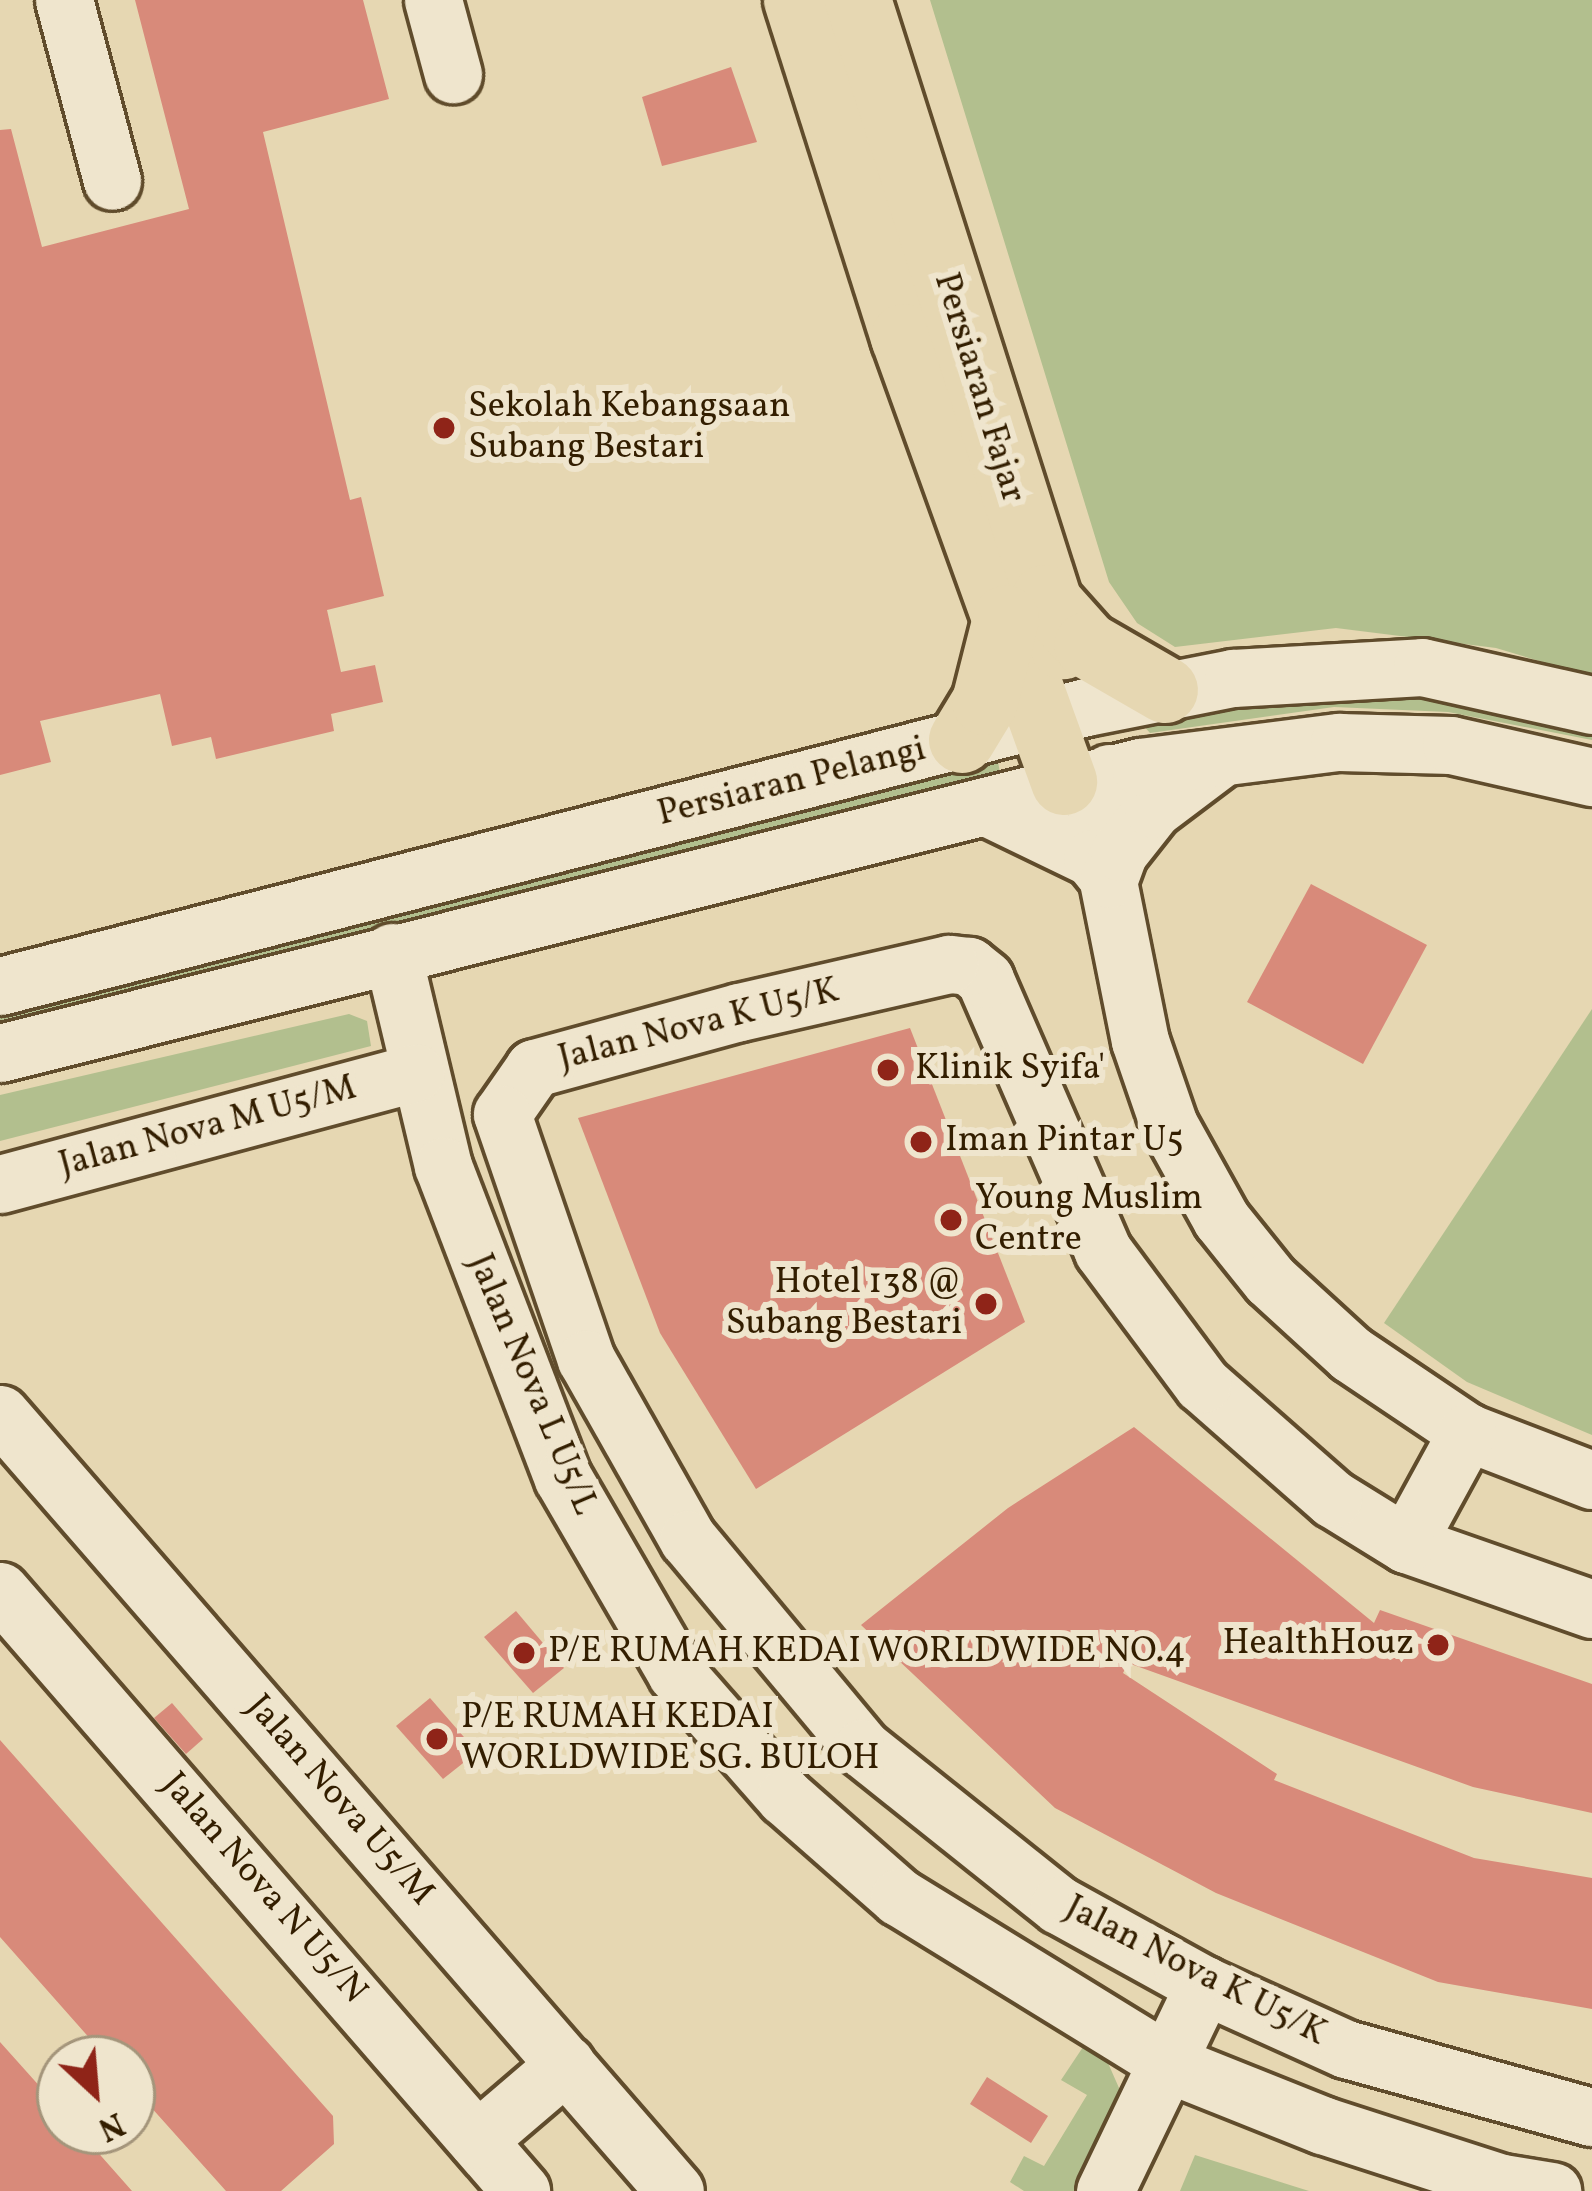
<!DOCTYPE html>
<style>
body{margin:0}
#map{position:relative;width:1592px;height:2191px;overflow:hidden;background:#e6d7b2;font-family:Vollkorn,serif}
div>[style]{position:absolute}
.green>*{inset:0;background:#b2bf8e}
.building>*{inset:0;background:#d88a7a}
.roads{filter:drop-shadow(3px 0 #604c2c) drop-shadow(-3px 0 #604c2c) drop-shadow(0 3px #604c2c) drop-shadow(0 -3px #604c2c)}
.minor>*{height:57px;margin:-28.5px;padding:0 28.5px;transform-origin:28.5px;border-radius:28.5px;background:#efe5cd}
.major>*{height:66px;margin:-33px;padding:0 33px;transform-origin:33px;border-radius:33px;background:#e6d7b2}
.dots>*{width:33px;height:33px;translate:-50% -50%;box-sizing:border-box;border:6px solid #efe5cd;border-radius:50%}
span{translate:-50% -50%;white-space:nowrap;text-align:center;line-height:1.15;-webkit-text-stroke:12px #efe5cd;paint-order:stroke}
.street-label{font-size:36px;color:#331e00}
.poi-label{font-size:36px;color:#331e00}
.left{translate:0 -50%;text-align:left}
.right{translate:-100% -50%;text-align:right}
.north{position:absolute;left:36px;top:2035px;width:120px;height:120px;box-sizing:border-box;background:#efe5cd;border:3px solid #a4957b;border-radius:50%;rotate:154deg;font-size:33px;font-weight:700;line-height:48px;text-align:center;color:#331e00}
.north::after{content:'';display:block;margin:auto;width:42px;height:54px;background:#8f2418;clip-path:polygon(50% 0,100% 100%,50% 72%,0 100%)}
</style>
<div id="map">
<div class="green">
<i style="clip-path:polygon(930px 0,1592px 0,1592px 677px,1496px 648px,1336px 628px,1175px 647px,1137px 623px,1109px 582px)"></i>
<i style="clip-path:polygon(1332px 693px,1449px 697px,1592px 727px,1592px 740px,1448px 712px,1334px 707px,1150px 733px,1143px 725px,1147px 717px)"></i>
<i style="clip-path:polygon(997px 756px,1000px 773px,0 1029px,0 1012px)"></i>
<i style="clip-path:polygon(1592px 1009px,1592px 1435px,1467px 1382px,1384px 1323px)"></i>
<i style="clip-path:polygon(349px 1014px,367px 1021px,371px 1046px,0 1141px,0 1095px)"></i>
<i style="clip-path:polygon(1083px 2047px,1108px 2063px,1123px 2097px,1084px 2191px,1024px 2191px,1010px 2182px,1024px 2156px,1044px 2166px,1087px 2095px,1061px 2080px)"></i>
<i style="clip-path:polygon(1195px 2155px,1309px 2191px,1180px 2191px)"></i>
</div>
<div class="building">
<i style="clip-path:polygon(135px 0,363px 0,389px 99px,263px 132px,350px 500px,361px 497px,384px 596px,327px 610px,341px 672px,375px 665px,383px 702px,331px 714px,334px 731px,216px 759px,211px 737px,172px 746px,160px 694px,40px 721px,51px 762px,0 775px,0 130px,11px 129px,42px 247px,189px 209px)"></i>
<i style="clip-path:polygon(731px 67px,757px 142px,662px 166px,642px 97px)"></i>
<i style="clip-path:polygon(1311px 884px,1427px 945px,1363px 1064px,1247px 1002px)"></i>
<i style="clip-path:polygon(910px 1028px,1025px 1322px,756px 1489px,660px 1333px,578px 1118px)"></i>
<i style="clip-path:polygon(1134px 1427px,1374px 1623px,1380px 1610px,1592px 1684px,1592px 1813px,1473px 1787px,1128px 1663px,1123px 1673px,1277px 1774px,1274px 1780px,1474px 1858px,1592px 1878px,1592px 2009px,1438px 1982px,1216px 1893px,1055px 1808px,861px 1625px,1008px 1508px)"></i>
<i style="clip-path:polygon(516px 1611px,564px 1668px,533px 1693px,484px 1637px)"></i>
<i style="clip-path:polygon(430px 1698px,477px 1752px,443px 1779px,396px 1726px)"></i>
<i style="clip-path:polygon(172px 1703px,203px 1739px,186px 1754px,154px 1718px)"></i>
<i style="clip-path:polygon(0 1740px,333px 2116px,334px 2144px,281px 2191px,226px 2191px,132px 2086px,132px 2059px,108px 2059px,0 1937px)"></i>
<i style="clip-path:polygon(0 2042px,60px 2109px,60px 2131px,79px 2131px,132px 2191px,0 2191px)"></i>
<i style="clip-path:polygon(987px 2077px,1048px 2116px,1031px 2143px,970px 2104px)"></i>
</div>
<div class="roads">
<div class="minor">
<i style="left:64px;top:0;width:187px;rotate:75.1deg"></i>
<i style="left:433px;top:0;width:77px;rotate:74.9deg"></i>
<i style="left:1109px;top:773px;width:50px;rotate:105.2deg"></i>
<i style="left:1096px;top:821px;width:224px;rotate:78.7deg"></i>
<i style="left:1140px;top:1041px;width:89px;rotate:71deg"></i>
<i style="left:1169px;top:1125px;width:107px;rotate:61deg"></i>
<i style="left:1221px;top:1219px;width:78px;rotate:51.2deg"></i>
<i style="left:1270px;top:1280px;width:110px;rotate:42.4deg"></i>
<i style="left:1351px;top:1354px;width:140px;rotate:33.9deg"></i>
<i style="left:1467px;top:1432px;width:134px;rotate:21deg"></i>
<i style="left:985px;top:806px;width:119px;rotate:25.9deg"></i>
<i style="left:1092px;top:858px;width:27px;rotate:51deg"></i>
<i style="left:1109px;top:879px;width:29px;rotate:-70deg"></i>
<i style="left:1119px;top:852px;width:55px;rotate:-51.7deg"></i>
<i style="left:1153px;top:809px;width:86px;rotate:-37deg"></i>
<i style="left:392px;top:952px;width:220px;rotate:76.6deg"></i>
<i style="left:443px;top:1166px;width:334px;rotate:69deg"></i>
<i style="left:563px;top:1478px;width:225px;rotate:59.9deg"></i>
<i style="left:676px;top:1673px;width:165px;rotate:48.7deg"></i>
<i style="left:785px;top:1797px;width:152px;rotate:41.3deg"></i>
<i style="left:899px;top:1897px;width:321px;rotate:31.6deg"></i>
<i style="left:1172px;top:2065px;width:162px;rotate:21.8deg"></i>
<i style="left:1322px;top:2125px;width:189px;rotate:17.9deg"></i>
<i style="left:1502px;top:2183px;width:51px;rotate:9.1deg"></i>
<i style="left:0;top:986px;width:1121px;rotate:-14.41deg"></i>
<i style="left:1086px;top:707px;width:150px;rotate:-11.2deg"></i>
<i style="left:1233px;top:678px;width:189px;rotate:-3.3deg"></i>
<i style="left:1422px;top:667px;width:174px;rotate:12.6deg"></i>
<i style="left:0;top:1053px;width:1175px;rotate:-14.08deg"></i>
<i style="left:1140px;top:767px;width:201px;rotate:-7.2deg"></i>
<i style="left:1339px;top:742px;width:112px;rotate:1.5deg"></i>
<i style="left:1451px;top:745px;width:145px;rotate:12.8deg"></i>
<i style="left:0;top:1184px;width:430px;rotate:-15deg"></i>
<i style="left:0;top:1414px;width:1029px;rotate:49.02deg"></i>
<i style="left:1406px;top:1544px;width:128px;rotate:-61.4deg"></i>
<i style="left:0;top:1591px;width:795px;rotate:49.03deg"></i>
<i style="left:1592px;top:1609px;width:197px;rotate:-160.7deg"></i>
<i style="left:1406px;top:1544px;width:86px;rotate:-148.3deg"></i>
<i style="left:1333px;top:1499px;width:174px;rotate:-138.7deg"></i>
<i style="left:1202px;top:1384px;width:166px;rotate:-126.7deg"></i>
<i style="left:1103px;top:1251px;width:296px;rotate:-113.5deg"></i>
<i style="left:985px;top:979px;width:21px;rotate:-141deg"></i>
<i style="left:969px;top:966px;width:20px;rotate:-174deg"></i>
<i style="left:949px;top:964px;width:215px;rotate:167.1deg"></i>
<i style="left:739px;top:1012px;width:213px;rotate:164.7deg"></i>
<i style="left:534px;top:1068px;width:56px;rotate:124.8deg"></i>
<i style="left:502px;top:1114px;width:259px;rotate:71.1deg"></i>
<i style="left:586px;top:1359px;width:207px;rotate:60.5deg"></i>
<i style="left:688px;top:1539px;width:272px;rotate:50.2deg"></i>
<i style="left:862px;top:1748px;width:252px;rotate:38.6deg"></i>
<i style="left:1059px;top:1905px;width:166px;rotate:28.9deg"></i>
<i style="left:1204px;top:1985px;width:156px;rotate:24.3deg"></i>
<i style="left:1346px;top:2049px;width:255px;rotate:15.5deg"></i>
<i style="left:477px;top:2140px;width:117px;rotate:-40.5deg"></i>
<i style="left:1105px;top:2191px;width:229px;rotate:-64.3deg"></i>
</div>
<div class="major">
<i style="left:797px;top:0;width:354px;rotate:72.4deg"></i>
<i style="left:904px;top:337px;width:473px;rotate:70.2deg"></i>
<i style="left:858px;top:0;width:678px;rotate:72.39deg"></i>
<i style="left:1045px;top:598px;width:63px;rotate:48.2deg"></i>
<i style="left:1087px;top:645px;width:90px;rotate:30deg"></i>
<i style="left:962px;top:740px;width:44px;rotate:-58.8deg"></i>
<i style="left:985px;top:702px;width:86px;rotate:-75.8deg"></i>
</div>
</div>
<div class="dots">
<i style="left:444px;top:428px;background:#8f2418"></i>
<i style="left:888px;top:1070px;background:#8f2418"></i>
<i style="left:921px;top:1142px;background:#8f2418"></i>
<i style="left:951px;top:1220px;background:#8f2418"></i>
<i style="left:986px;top:1304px;background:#8f2418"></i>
<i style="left:1438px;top:1645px;background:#8f2418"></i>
<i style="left:524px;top:1653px;background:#8f2418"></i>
<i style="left:437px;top:1739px;background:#8f2418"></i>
</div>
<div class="street-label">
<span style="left:978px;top:388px;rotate:73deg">Persiaran Fajar</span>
<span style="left:792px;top:783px;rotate:-14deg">Persiaran Pelangi</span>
<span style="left:699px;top:1026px;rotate:-14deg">Jalan Nova K U5/K</span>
<span style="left:208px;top:1128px;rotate:-15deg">Jalan Nova M U5/M</span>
<span style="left:531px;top:1385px;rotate:67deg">Jalan Nova L U5/L</span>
<span style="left:339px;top:1801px;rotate:49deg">Jalan Nova U5/M</span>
<span style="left:263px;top:1889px;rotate:49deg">Jalan Nova N U5/N</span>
<span style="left:1195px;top:1972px;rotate:27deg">Jalan Nova K U5/K</span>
</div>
<div class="poi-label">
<span class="left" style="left:468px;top:428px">Sekolah Kebangsaan<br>Subang Bestari</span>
<span class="left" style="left:915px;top:1070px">Klinik Syifa'</span>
<span class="left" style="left:945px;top:1142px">Iman Pintar U5</span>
<span class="left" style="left:975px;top:1220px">Young Muslim<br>Centre</span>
<span class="right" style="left:962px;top:1304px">Hotel 138 @<br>Subang Bestari</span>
<span class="right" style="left:1414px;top:1645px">HealthHouz</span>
<span class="left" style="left:548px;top:1653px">P/E RUMAH KEDAI WORLDWIDE NO.4</span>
<span class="left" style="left:461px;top:1739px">P/E RUMAH KEDAI<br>WORLDWIDE SG. BULOH</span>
</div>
<div class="north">N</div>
</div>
